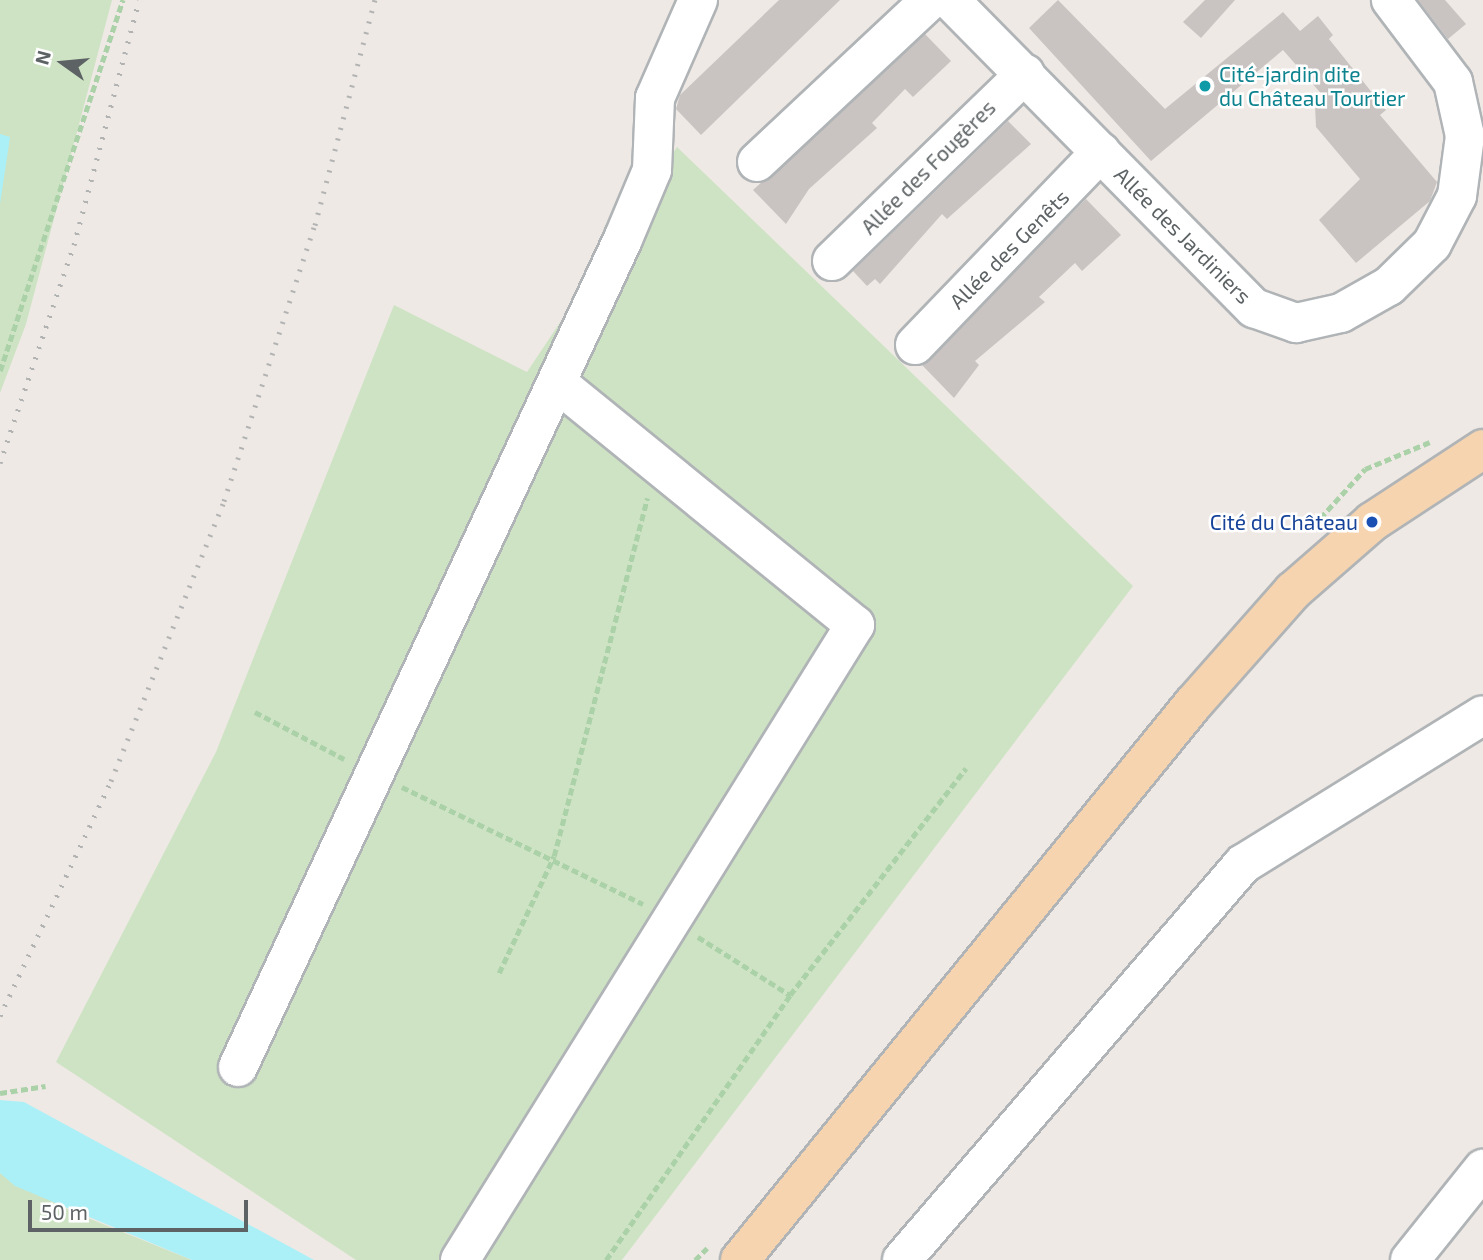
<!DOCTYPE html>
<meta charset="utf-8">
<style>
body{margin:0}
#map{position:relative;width:1483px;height:1260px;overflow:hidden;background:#eee9e5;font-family:"Exo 2",sans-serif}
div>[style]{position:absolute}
.green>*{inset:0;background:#cee3c4}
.water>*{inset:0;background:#acf0f7}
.building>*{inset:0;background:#c9c4c2}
.path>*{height:4.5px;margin-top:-2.25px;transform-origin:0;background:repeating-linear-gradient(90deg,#aad1a7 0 7px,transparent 0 10.5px)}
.roads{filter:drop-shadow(2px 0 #b0b4b6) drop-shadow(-2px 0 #b0b4b6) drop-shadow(0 2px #b0b4b6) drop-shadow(0 -2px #b0b4b6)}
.minor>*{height:38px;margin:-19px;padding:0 19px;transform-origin:19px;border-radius:19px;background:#fff}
.major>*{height:38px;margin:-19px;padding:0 19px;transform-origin:19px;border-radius:19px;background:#f7d4b0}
.rail>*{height:5px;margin-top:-2.5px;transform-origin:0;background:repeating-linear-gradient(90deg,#b1b2b2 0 2px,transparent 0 11px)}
.dots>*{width:19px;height:19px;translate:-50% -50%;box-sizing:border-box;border:4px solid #fff;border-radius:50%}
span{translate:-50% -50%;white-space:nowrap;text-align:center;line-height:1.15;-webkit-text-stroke:5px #fff;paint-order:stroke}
.culture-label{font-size:21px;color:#0d838f}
.left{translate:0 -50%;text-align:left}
.street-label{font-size:21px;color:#5d6264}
.transit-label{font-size:21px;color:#164399}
.right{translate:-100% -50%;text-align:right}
.north{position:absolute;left:28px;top:28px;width:70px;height:70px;-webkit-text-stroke:5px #fff;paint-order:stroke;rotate:285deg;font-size:19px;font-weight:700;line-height:28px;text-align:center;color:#5d6264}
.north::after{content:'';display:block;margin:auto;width:24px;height:32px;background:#5d6264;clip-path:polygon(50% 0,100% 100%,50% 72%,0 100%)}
.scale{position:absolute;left:28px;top:1200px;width:220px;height:32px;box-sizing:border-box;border:4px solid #5d6264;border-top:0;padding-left:9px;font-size:21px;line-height:24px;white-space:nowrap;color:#5d6264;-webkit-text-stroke:5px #fff;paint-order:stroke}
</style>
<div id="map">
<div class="green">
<i style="clip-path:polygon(0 0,112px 0,26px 324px,0 393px)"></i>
<i style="clip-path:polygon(677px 147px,1133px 586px,622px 1260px,356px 1260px,56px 1062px,216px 752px,394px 305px,527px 372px)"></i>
<i style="clip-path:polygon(0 1173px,73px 1212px,192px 1260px,0 1260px)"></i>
</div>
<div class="water">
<i style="clip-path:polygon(0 134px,10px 137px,0 204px)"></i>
<i style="clip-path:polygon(0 1100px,24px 1102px,314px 1260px,192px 1260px,15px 1186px,0 1173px)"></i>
</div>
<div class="building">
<i style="clip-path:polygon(779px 0,840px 0,701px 135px,676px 109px,680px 95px)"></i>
<i style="clip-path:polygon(1058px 0,1165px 109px,1283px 12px,1300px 31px,1318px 16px,1333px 35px,1329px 39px,1386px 110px,1380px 115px,1437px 182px,1430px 201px,1356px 263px,1319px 220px,1360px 179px,1316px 127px,1315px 106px,1325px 98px,1283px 50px,1151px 161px,1029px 28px)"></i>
<i style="clip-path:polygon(1205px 0,1235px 0,1201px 38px,1183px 22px)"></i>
<i style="clip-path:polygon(1418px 0,1445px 0,1466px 24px,1448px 39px)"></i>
<i style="clip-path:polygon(925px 34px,951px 61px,913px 97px,905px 89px,872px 123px,877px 128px,809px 189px,786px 224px,753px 190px)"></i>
<i style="clip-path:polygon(1008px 121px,1031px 144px,947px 219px,942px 214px,880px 284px,875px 279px,867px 286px,853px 271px)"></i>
<i style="clip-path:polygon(1086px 199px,1121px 235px,1082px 271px,1075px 263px,1039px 297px,1045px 302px,975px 361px,979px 365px,954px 398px,922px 365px)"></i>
</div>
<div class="path">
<i style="left:0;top:371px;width:391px;rotate:-71.7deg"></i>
<i style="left:1313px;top:526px;width:77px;rotate:-47.6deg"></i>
<i style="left:1365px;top:469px;width:70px;rotate:-22.6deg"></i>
<i style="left:255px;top:712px;width:101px;rotate:27.8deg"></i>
<i style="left:402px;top:787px;width:268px;rotate:25.9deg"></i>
<i style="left:698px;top:937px;width:109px;rotate:32.2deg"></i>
<i style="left:499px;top:973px;width:129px;rotate:-64.8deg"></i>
<i style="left:554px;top:856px;width:370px;rotate:-75.4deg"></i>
<i style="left:0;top:1093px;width:46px;rotate:-8.8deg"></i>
<i style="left:606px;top:1260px;width:323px;rotate:-55.2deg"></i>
<i style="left:790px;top:995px;width:287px;rotate:-52.2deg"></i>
<i style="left:695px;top:1260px;width:17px;rotate:-45deg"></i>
</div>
<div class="roads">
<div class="minor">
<i style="left:950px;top:0;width:433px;rotate:45.4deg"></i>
<i style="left:1254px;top:308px;width:45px;rotate:19.7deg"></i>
<i style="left:1296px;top:323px;width:46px;rotate:-12.5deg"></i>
<i style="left:1341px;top:313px;width:55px;rotate:-29.4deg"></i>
<i style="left:1389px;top:286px;width:60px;rotate:-44.3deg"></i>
<i style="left:1432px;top:244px;width:54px;rotate:-62.5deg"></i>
<i style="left:1457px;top:196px;width:61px;rotate:-82.4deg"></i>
<i style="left:1465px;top:136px;width:55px;rotate:-102.5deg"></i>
<i style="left:1453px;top:82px;width:103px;rotate:-127.1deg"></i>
<i style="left:757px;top:162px;width:237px;rotate:-43.1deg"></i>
<i style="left:832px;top:261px;width:269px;rotate:-44.1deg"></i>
<i style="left:915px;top:345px;width:268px;rotate:-46.1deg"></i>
<i style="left:238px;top:1067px;width:913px;rotate:-65.06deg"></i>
<i style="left:623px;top:239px;width:75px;rotate:-67.2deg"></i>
<i style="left:652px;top:170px;width:72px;rotate:-87.6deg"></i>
<i style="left:655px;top:98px;width:107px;rotate:-66.3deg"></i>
<i style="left:460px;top:1260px;width:748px;rotate:-58.12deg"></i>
<i style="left:855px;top:625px;width:382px;rotate:-140.9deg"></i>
<i style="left:902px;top:1260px;width:523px;rotate:-49.27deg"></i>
<i style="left:1243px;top:864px;width:282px;rotate:-31.8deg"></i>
<i style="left:1410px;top:1260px;width:117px;rotate:-51.3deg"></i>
</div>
<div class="major">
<i style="left:740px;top:1260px;width:717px;rotate:-50.83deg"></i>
<i style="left:1193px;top:704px;width:151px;rotate:-48.5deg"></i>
<i style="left:1293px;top:591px;width:105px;rotate:-41.1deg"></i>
<i style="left:1372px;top:522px;width:133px;rotate:-33.3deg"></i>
</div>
</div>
<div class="rail">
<i style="left:0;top:463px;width:230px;rotate:-71.3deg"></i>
<i style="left:74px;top:245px;width:253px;rotate:-75.1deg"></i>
<i style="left:0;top:1016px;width:260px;rotate:-64.7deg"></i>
<i style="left:111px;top:781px;width:302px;rotate:-68deg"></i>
<i style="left:224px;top:501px;width:291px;rotate:-71.8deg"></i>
<i style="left:315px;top:225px;width:233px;rotate:-75.1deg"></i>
</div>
<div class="dots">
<i style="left:1205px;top:86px;background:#0f9aa8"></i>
<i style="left:1372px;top:522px;background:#1a4fb4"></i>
</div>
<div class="culture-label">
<span class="left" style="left:1219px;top:86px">Cité-jardin dite<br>du Château Tourtier</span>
</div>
<div class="street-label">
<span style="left:928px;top:167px;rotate:-45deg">Allée des Fougères</span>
<span style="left:1183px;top:235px;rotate:45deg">Allée des Jardiniers</span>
<span style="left:1009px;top:249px;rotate:-45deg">Allée des Genêts</span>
</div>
<div class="transit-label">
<span class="right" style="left:1358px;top:522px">Cité du Château</span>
</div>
<div class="north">N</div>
<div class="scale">50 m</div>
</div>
